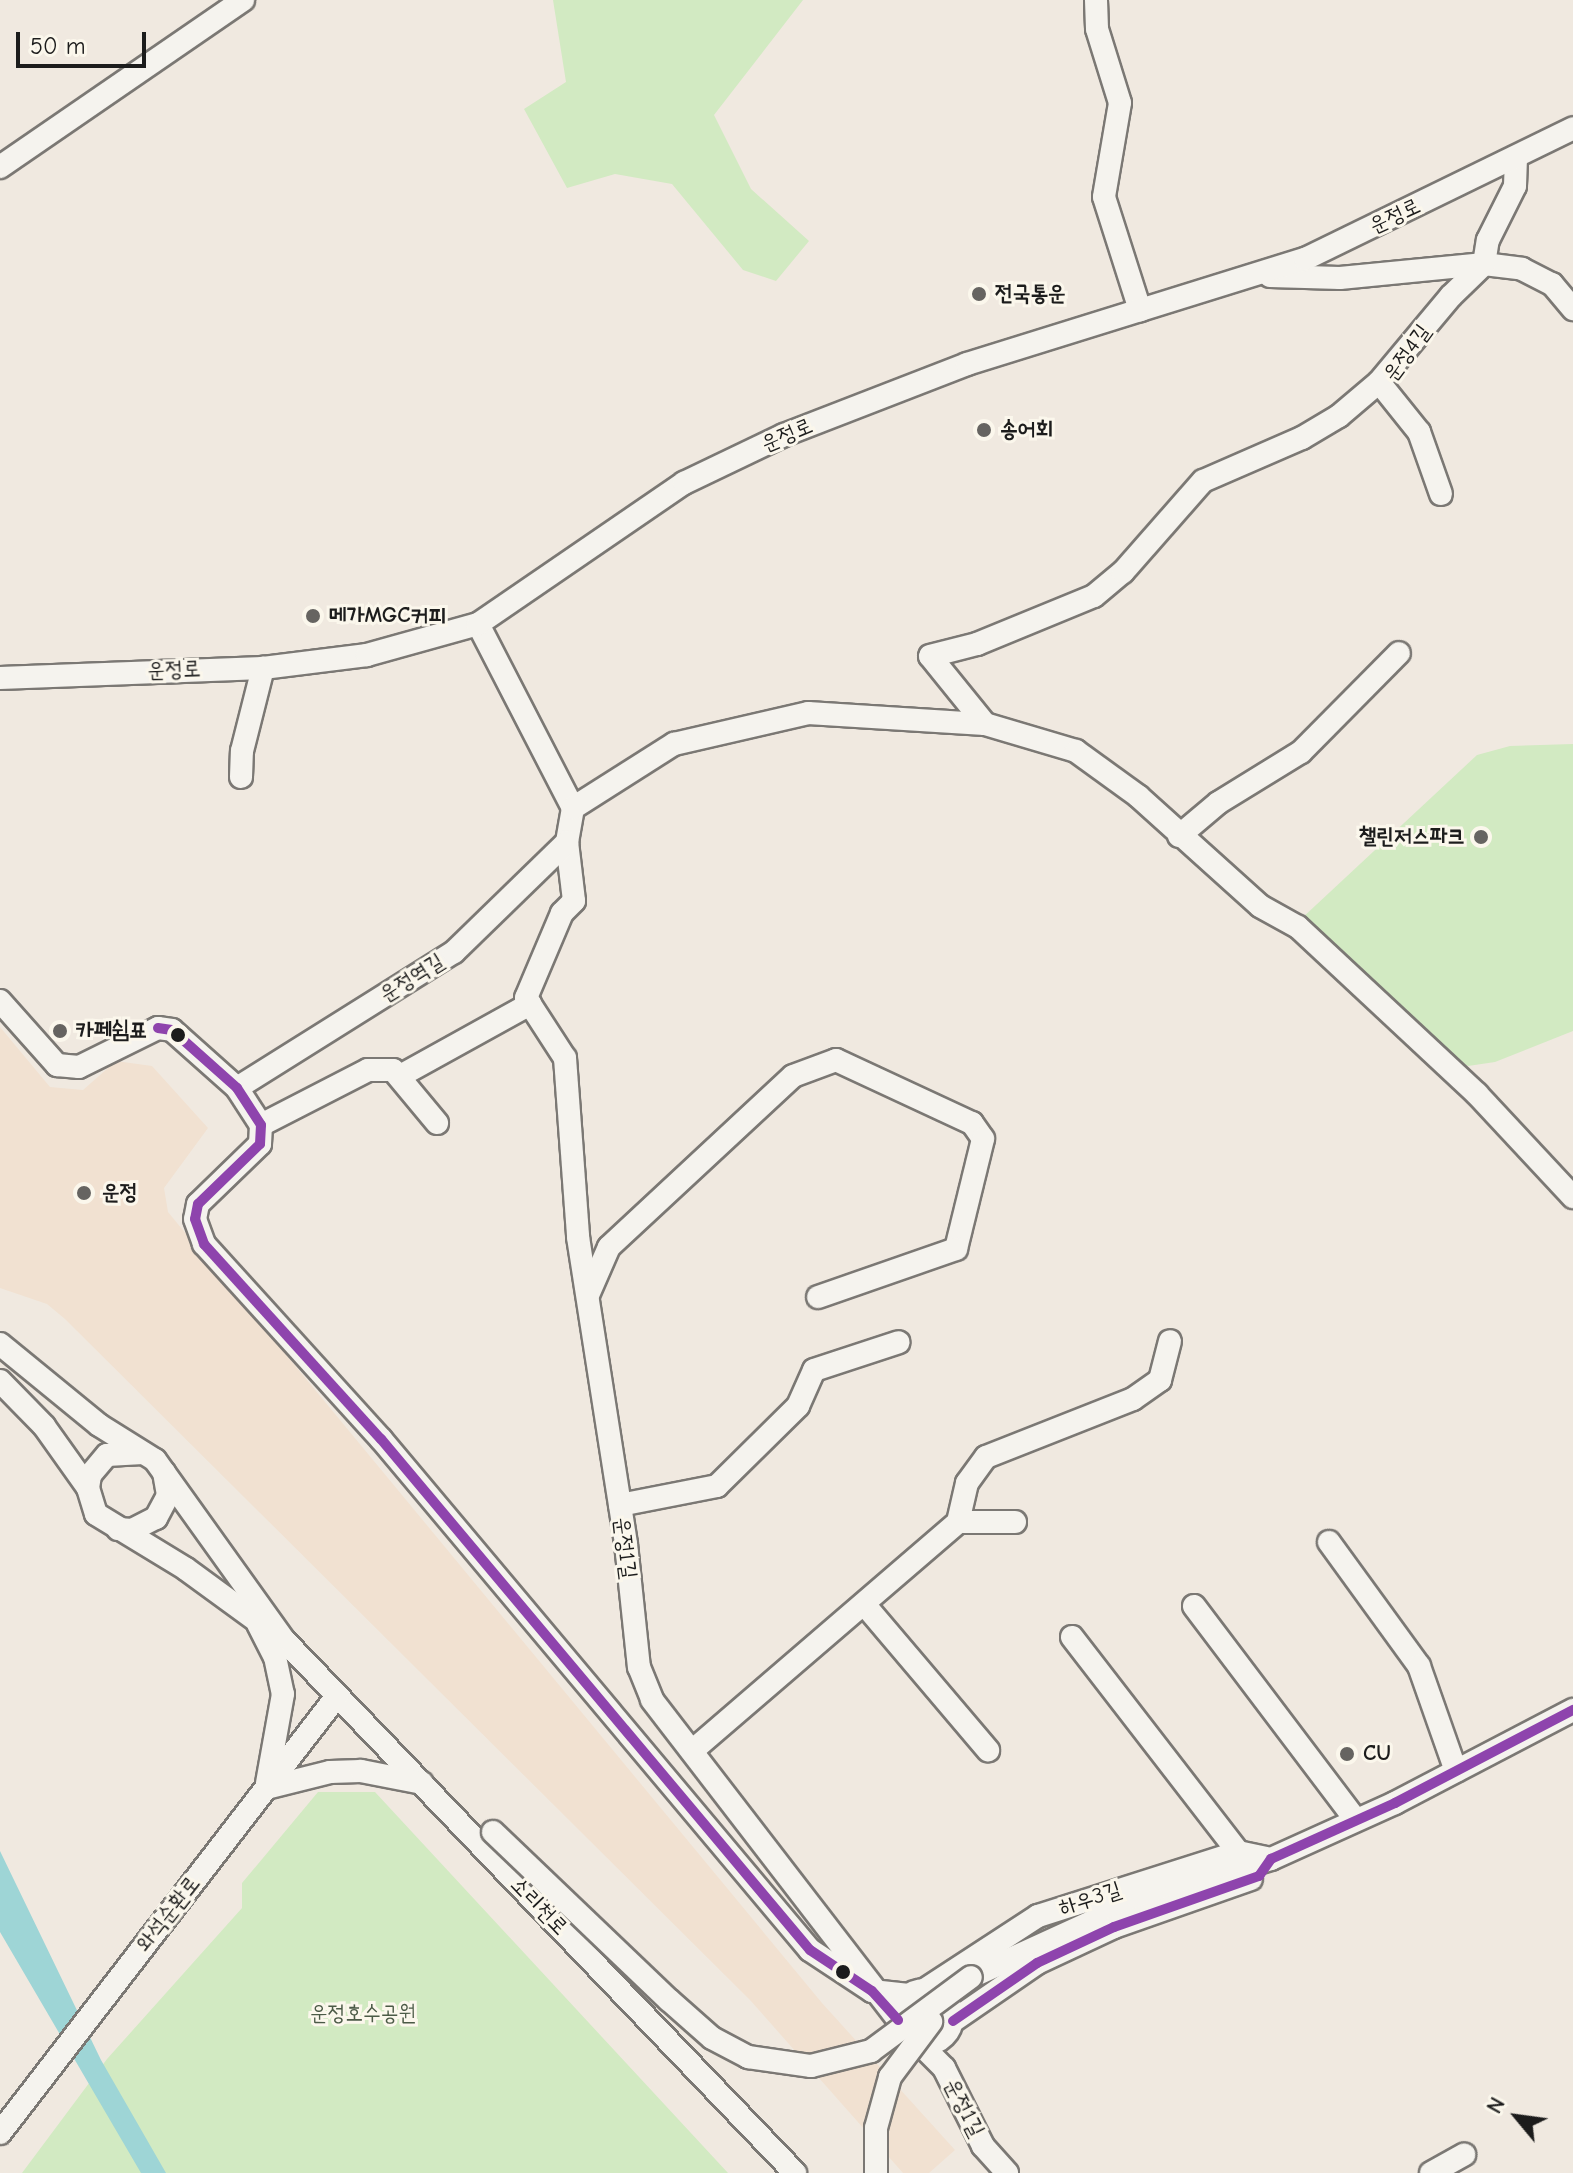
<!DOCTYPE html>
<meta charset="utf-8">
<style>
body{margin:0}
#map{position:relative;width:1573px;height:2173px;overflow:hidden;background:#f0e9e0;font-family:"Comic Neue","Poor Story",sans-serif}
div>[style]{position:absolute}
.built>*{inset:0;background:#f1e1d1}
.green>*{inset:0;background:#d2eac2}
.water>*{inset:0;background:#9ed5d6}
.roads{filter:drop-shadow(2px 0 #7b7874) drop-shadow(-2px 0 #7b7874) drop-shadow(0 2px #7b7874) drop-shadow(0 -2px #7b7874)}
.minor>*{height:22px;margin:-11px;padding:0 11px;transform-origin:11px;border-radius:11px;background:#f5f3ee}
.minor>.ring{margin:-11px;padding:0;box-sizing:content-box;background:none;border:22px solid #f5f3ee;border-radius:50%}
.bridges{filter:drop-shadow(2px 0 #7b7874) drop-shadow(-2px 0 #7b7874) drop-shadow(0 2px #7b7874) drop-shadow(0 -2px #7b7874)}
.minor-bridge>*{height:22px;margin:-11px;padding:0 11px;transform-origin:11px;border-radius:11px;background:#f5f3ee}
.bus-1>*{height:10px;margin:-5px;padding:0 5px;transform-origin:5px;border-radius:5px;background:#8e44ad}
.dots>*{width:22px;height:22px;translate:-50% -50%;box-sizing:border-box;border:4px solid #fbf7ec;border-radius:50%}
span{translate:-50% -50%;white-space:nowrap;text-align:center;line-height:1.15;-webkit-text-stroke:6px #fbf7ec;paint-order:stroke}
.street-label{font-size:22px;color:#1c1c1c}
.poi-label{font-size:22px;color:#1c1c1c;font-weight:700}
.left{translate:0 -50%;text-align:left}
.right{translate:-100% -50%;text-align:right}
.park-label{font-size:22px;color:#4b5a46}
.north{position:absolute;left:1477px;top:2077px;width:80px;height:80px;-webkit-text-stroke:6px #fbf7ec;paint-order:stroke;rotate:299deg;font-size:22px;font-weight:700;line-height:32px;text-align:center;color:#1c1c1c}
.north::after{content:'';display:block;margin:auto;width:28px;height:36px;background:#1c1c1c;clip-path:polygon(50% 0,100% 100%,50% 72%,0 100%)}
.scale{position:absolute;left:16px;top:32px;width:130px;height:36px;box-sizing:border-box;border:4px solid #1c1c1c;border-top:0;padding-left:10px;font-size:24px;line-height:28px;white-space:nowrap;color:#1c1c1c;-webkit-text-stroke:6px #fbf7ec;paint-order:stroke}
</style>
<div id="map">
<div class="built">
<i style="clip-path:polygon(0 1027px,50px 1087px,83px 1090px,116px 1061px,152px 1066px,208px 1128px,164px 1188px,168px 1212px,822px 2003px,955px 2150px,929px 2173px,903px 2173px,750px 2000px,65px 1319px,47px 1304px,0 1288px)"></i>
</div>
<div class="green">
<i style="clip-path:polygon(553px 0,803px 0,714px 115px,751px 189px,809px 241px,776px 281px,743px 270px,672px 184px,615px 174px,567px 188px,524px 109px,566px 82px)"></i>
<i style="clip-path:polygon(1573px 744px,1573px 1031px,1495px 1062px,1468px 1066px,1437px 1050px,1301px 919px,1477px 755px,1510px 746px)"></i>
<i style="clip-path:polygon(318px 1792px,375px 1792px,728px 2173px,22px 2173px,107px 2059px,242px 1908px,242px 1883px)"></i>
</div>
<div class="water">
<i style="clip-path:polygon(0 1851px,101px 2060px,166px 2173px,141px 2173px,0 1932px)"></i>
</div>
<div class="roads">
<div class="minor">
<i style="left:1096px;top:0;width:29px;rotate:88deg"></i>
<i style="left:1097px;top:29px;width:77px;rotate:72.7deg"></i>
<i style="left:1120px;top:103px;width:95px;rotate:99.7deg"></i>
<i style="left:1104px;top:197px;width:119px;rotate:72.3deg"></i>
<i style="left:0;top:167px;width:295px;rotate:-34.5deg"></i>
<i style="left:1270px;top:276px;width:70px;rotate:1.6deg"></i>
<i style="left:1340px;top:278px;width:145px;rotate:-5.6deg"></i>
<i style="left:1484px;top:264px;width:38px;rotate:7deg"></i>
<i style="left:1522px;top:269px;width:34px;rotate:27deg"></i>
<i style="left:1552px;top:284px;width:33px;rotate:50deg"></i>
<i style="left:1441px;top:494px;width:66px;rotate:-109.5deg"></i>
<i style="left:1419px;top:432px;width:64px;rotate:-128.7deg"></i>
<i style="left:1379px;top:382px;width:112px;rotate:-50.1deg"></i>
<i style="left:1451px;top:296px;width:46px;rotate:-44.1deg"></i>
<i style="left:1484px;top:264px;width:24px;rotate:-81deg"></i>
<i style="left:1488px;top:240px;width:60px;rotate:-63.4deg"></i>
<i style="left:1515px;top:186px;width:27px;rotate:-88deg"></i>
<i style="left:478px;top:624px;width:207px;rotate:62.7deg"></i>
<i style="left:573px;top:808px;width:35px;rotate:100deg"></i>
<i style="left:567px;top:842px;width:59px;rotate:83.2deg"></i>
<i style="left:574px;top:901px;width:17px;rotate:135deg"></i>
<i style="left:562px;top:913px;width:92px;rotate:113deg"></i>
<i style="left:526px;top:998px;width:72px;rotate:57deg"></i>
<i style="left:565px;top:1058px;width:179px;rotate:85.8deg"></i>
<i style="left:578px;top:1237px;width:311px;rotate:81.1deg"></i>
<i style="left:626px;top:1544px;width:124px;rotate:84deg"></i>
<i style="left:639px;top:1667px;width:35px;rotate:68deg"></i>
<i style="left:652px;top:1700px;width:404px;rotate:52.4deg"></i>
<i style="left:0;top:678px;width:263px;rotate:-2.2deg"></i>
<i style="left:263px;top:668px;width:105px;rotate:-7.1deg"></i>
<i style="left:367px;top:655px;width:115px;rotate:-15.6deg"></i>
<i style="left:478px;top:624px;width:250px;rotate:-34.4deg"></i>
<i style="left:684px;top:483px;width:111px;rotate:-25.6deg"></i>
<i style="left:784px;top:435px;width:196px;rotate:-21.2deg"></i>
<i style="left:967px;top:364px;width:354px;rotate:-17.3deg"></i>
<i style="left:1305px;top:259px;width:298px;rotate:-26deg"></i>
<i style="left:985px;top:724px;width:87px;rotate:-129deg"></i>
<i style="left:930px;top:656px;width:49px;rotate:-14.3deg"></i>
<i style="left:977px;top:644px;width:126px;rotate:-22.3deg"></i>
<i style="left:1094px;top:596px;width:38px;rotate:-40deg"></i>
<i style="left:1123px;top:572px;width:121px;rotate:-48.7deg"></i>
<i style="left:1203px;top:481px;width:108px;rotate:-23.5deg"></i>
<i style="left:1302px;top:438px;width:43px;rotate:-30.7deg"></i>
<i style="left:1339px;top:416px;width:52px;rotate:-40.4deg"></i>
<i style="left:241px;top:777px;width:26px;rotate:-88deg"></i>
<i style="left:242px;top:751px;width:86px;rotate:-75.8deg"></i>
<i style="left:573px;top:808px;width:120px;rotate:-32.4deg"></i>
<i style="left:674px;top:744px;width:138px;rotate:-13deg"></i>
<i style="left:808px;top:713px;width:177px;rotate:3.6deg"></i>
<i style="left:985px;top:724px;width:95px;rotate:16.5deg"></i>
<i style="left:1076px;top:751px;width:77px;rotate:36deg"></i>
<i style="left:1138px;top:796px;width:164px;rotate:42deg"></i>
<i style="left:1260px;top:906px;width:43px;rotate:28.9deg"></i>
<i style="left:1298px;top:927px;width:245px;rotate:43deg"></i>
<i style="left:1477px;top:1094px;width:141px;rotate:47deg"></i>
<i style="left:1179px;top:836px;width:51px;rotate:-40.2deg"></i>
<i style="left:1218px;top:803px;width:97px;rotate:-31.6deg"></i>
<i style="left:1301px;top:752px;width:139px;rotate:-45.3deg"></i>
<i style="left:0;top:1001px;width:86px;rotate:48.3deg"></i>
<i style="left:57px;top:1065px;width:22px;rotate:5deg"></i>
<i style="left:79px;top:1067px;width:88px;rotate:-26.3deg"></i>
<i style="left:158px;top:1028px;width:14px;rotate:8deg"></i>
<i style="left:172px;top:1030px;width:87px;rotate:41.7deg"></i>
<i style="left:237px;top:1088px;width:44px;rotate:57deg"></i>
<i style="left:261px;top:1125px;width:19px;rotate:93deg"></i>
<i style="left:260px;top:1144px;width:86px;rotate:135.9deg"></i>
<i style="left:198px;top:1204px;width:15px;rotate:101deg"></i>
<i style="left:195px;top:1219px;width:27px;rotate:70deg"></i>
<i style="left:204px;top:1244px;width:263px;rotate:47.8deg"></i>
<i style="left:381px;top:1439px;width:667px;rotate:49.99deg"></i>
<i style="left:810px;top:1950px;width:74px;rotate:33.5deg"></i>
<i style="left:872px;top:1991px;width:37px;rotate:6deg"></i>
<i style="left:400px;top:1076px;width:149px;rotate:-29deg"></i>
<i style="left:237px;top:1088px;width:256px;rotate:-32.1deg"></i>
<i style="left:454px;top:952px;width:158px;rotate:-44.2deg"></i>
<i style="left:261px;top:1125px;width:120px;rotate:-27.2deg"></i>
<i style="left:368px;top:1070px;width:25px"></i>
<i style="left:393px;top:1070px;width:69px;rotate:50.3deg"></i>
<i style="left:588px;top:1295px;width:52px;rotate:-66.4deg"></i>
<i style="left:609px;top:1247px;width:251px;rotate:-42.9deg"></i>
<i style="left:793px;top:1076px;width:46px;rotate:-20.4deg"></i>
<i style="left:836px;top:1060px;width:150px;rotate:24.9deg"></i>
<i style="left:972px;top:1123px;width:19px;rotate:55deg"></i>
<i style="left:983px;top:1139px;width:113px;rotate:103.8deg"></i>
<i style="left:956px;top:1249px;width:146px;rotate:160.8deg"></i>
<i style="left:0;top:1344px;width:128px;rotate:39.3deg"></i>
<i style="left:99px;top:1425px;width:66px;rotate:32deg"></i>
<i style="left:155px;top:1460px;width:220px;rotate:54.4deg"></i>
<i style="left:283px;top:1639px;width:740px;rotate:46.2deg"></i>
<i style="left:0;top:1381px;width:63px;rotate:45.6deg"></i>
<i style="left:44px;top:1426px;width:76px;rotate:54.6deg"></i>
<i style="left:88px;top:1488px;width:27px;rotate:73deg"></i>
<i style="left:96px;top:1514px;width:105px;rotate:31.4deg"></i>
<i style="left:186px;top:1569px;width:102px;rotate:36.2deg"></i>
<i style="left:88px;top:1488px;width:13px;rotate:-81deg"></i>
<i style="left:90px;top:1475px;width:26px;rotate:-50deg"></i>
<i style="left:107px;top:1455px;width:36px;rotate:-3deg"></i>
<i style="left:620px;top:1505px;width:99px;rotate:-11.1deg"></i>
<i style="left:717px;top:1486px;width:114px;rotate:-44.6deg"></i>
<i style="left:798px;top:1406px;width:39px;rotate:-66deg"></i>
<i style="left:814px;top:1370px;width:89px;rotate:-18.2deg"></i>
<i style="left:1015px;top:1522px;width:57px;rotate:180deg"></i>
<i style="left:958px;top:1522px;width:40px;rotate:-77deg"></i>
<i style="left:967px;top:1483px;width:32px;rotate:-54deg"></i>
<i style="left:986px;top:1457px;width:158px;rotate:-21.5deg"></i>
<i style="left:1133px;top:1399px;width:33px;rotate:-35deg"></i>
<i style="left:1160px;top:1380px;width:40px;rotate:-75.6deg"></i>
<i style="left:118px;top:1529px;width:14px;rotate:4deg"></i>
<i style="left:132px;top:1530px;width:27px;rotate:-27deg"></i>
<i style="left:156px;top:1518px;width:26px;rotate:-62deg"></i>
<i style="left:168px;top:1495px;width:23px;rotate:-100deg"></i>
<i style="left:1329px;top:1542px;width:153px;rotate:54deg"></i>
<i style="left:1419px;top:1666px;width:111px;rotate:70.6deg"></i>
<i style="left:864px;top:1604px;width:192px;rotate:49.7deg"></i>
<i style="left:1194px;top:1606px;width:268px;rotate:52.9deg"></i>
<i style="left:258px;top:1624px;width:37px;rotate:63deg"></i>
<i style="left:275px;top:1657px;width:38px;rotate:78deg"></i>
<i style="left:283px;top:1694px;width:90px;rotate:100.2deg"></i>
<i style="left:1072px;top:1637px;width:272px;rotate:52.3deg"></i>
<i style="left:692px;top:1751px;width:351px;rotate:-40.7deg"></i>
<i style="left:266px;top:1788px;width:66px;rotate:-14deg"></i>
<i style="left:330px;top:1772px;width:31px;rotate:-2deg"></i>
<i style="left:361px;top:1771px;width:62px;rotate:11.1deg"></i>
<i style="left:971px;top:1977px;width:187px;rotate:-24.6deg"></i>
<i style="left:1141px;top:1899px;width:136px;rotate:-17.1deg"></i>
<i style="left:1271px;top:1859px;width:136px;rotate:-24.3deg"></i>
<i style="left:1395px;top:1803px;width:201px;rotate:-27.6deg"></i>
<i style="left:926px;top:1989px;width:134px;rotate:-33.1deg"></i>
<i style="left:1038px;top:1916px;width:210px;rotate:-17.7deg"></i>
<i style="left:1238px;top:1852px;width:29px;rotate:12deg"></i>
<i class="ring" style="left:898px;top:1990px;width:32px;height:32px"></i>
<i style="left:953px;top:2021px;width:102px;rotate:-34.6deg"></i>
<i style="left:1037px;top:1963px;width:85px;rotate:-25.1deg"></i>
<i style="left:1114px;top:1927px;width:145px;rotate:-19.3deg"></i>
<i style="left:920px;top:2044px;width:34px;rotate:45deg"></i>
<i style="left:944px;top:2068px;width:87px;rotate:63.4deg"></i>
<i style="left:983px;top:2146px;width:36px;rotate:48deg"></i>
<i style="left:0;top:2133px;width:552px;rotate:-52.36deg"></i>
<i style="left:1431px;top:2173px;width:38px;rotate:-29deg"></i>
</div>
</div>
<div class="bridges">
<div class="minor-bridge">
<i style="left:493px;top:1832px;width:243px;rotate:43.7deg"></i>
<i style="left:669px;top:2000px;width:57px;rotate:41.5deg"></i>
<i style="left:712px;top:2038px;width:41px;rotate:27.8deg"></i>
<i style="left:748px;top:2057px;width:64px;rotate:8.1deg"></i>
<i style="left:811px;top:2066px;width:62px;rotate:-14deg"></i>
<i style="left:871px;top:2051px;width:124px;rotate:-36.5deg"></i>
<i style="left:876px;top:2173px;width:45px;rotate:-90deg"></i>
<i style="left:876px;top:2128px;width:53px;rotate:-74.6deg"></i>
<i style="left:890px;top:2077px;width:69px;rotate:-53.3deg"></i>
</div>
</div>
<div class="bus-1">
<i style="left:158px;top:1028px;width:14px;rotate:8deg"></i>
<i style="left:172px;top:1030px;width:87px;rotate:41.7deg"></i>
<i style="left:237px;top:1088px;width:44px;rotate:57deg"></i>
<i style="left:261px;top:1125px;width:19px;rotate:93deg"></i>
<i style="left:260px;top:1144px;width:86px;rotate:135.9deg"></i>
<i style="left:198px;top:1204px;width:15px;rotate:101deg"></i>
<i style="left:195px;top:1219px;width:27px;rotate:70deg"></i>
<i style="left:204px;top:1244px;width:263px;rotate:47.8deg"></i>
<i style="left:381px;top:1439px;width:667px;rotate:49.99deg"></i>
<i style="left:810px;top:1950px;width:74px;rotate:33.5deg"></i>
<i style="left:872px;top:1991px;width:39px;rotate:48deg"></i>
<i style="left:953px;top:2021px;width:102px;rotate:-34.6deg"></i>
<i style="left:1037px;top:1963px;width:85px;rotate:-25.1deg"></i>
<i style="left:1114px;top:1927px;width:154px;rotate:-19.4deg"></i>
<i style="left:1259px;top:1876px;width:21px;rotate:-55deg"></i>
<i style="left:1271px;top:1859px;width:136px;rotate:-24.3deg"></i>
<i style="left:1395px;top:1803px;width:201px;rotate:-27.6deg"></i>
</div>
<div class="dots">
<i style="left:979px;top:294px;background:#666461"></i>
<i style="left:984px;top:430px;background:#666461"></i>
<i style="left:313px;top:616px;background:#666461"></i>
<i style="left:1481px;top:837px;background:#666461"></i>
<i style="left:60px;top:1031px;background:#666461"></i>
<i style="left:178px;top:1035px;background:#1c1c1c"></i>
<i style="left:84px;top:1193px;background:#666461"></i>
<i style="left:1347px;top:1754px;background:#666461"></i>
<i style="left:843px;top:1972px;background:#1c1c1c"></i>
</div>
<div class="street-label">
<span style="left:1395px;top:216px;rotate:-25deg">운정로</span>
<span style="left:1407px;top:353px;rotate:-54deg">운정4길</span>
<span style="left:787px;top:435px;rotate:-23deg">운정로</span>
<span style="left:174px;top:670px;rotate:-2deg">운정로</span>
<span style="left:412px;top:978px;rotate:-32deg">운정역길</span>
<span style="left:625px;top:1548px;rotate:83deg">운정1길</span>
<span style="left:1090px;top:1899px;rotate:-18deg">하우3길</span>
<span style="left:539px;top:1906px;rotate:46deg">소리천로</span>
<span style="left:168px;top:1914px;rotate:-52deg">와석순환로</span>
<span style="left:964px;top:2108px;rotate:63deg">운정1길</span>
</div>
<div class="poi-label">
<span class="left" style="left:995px;top:294px">전국통운</span>
<span class="left" style="left:1000px;top:430px">송어회</span>
<span class="left" style="left:329px;top:616px">메가MGC커피</span>
<span class="right" style="left:1465px;top:837px">챌린저스파크</span>
<span class="left" style="left:76px;top:1031px">카페쉼표</span>
<span class="left" style="left:102px;top:1193px">운정</span>
<span class="left" style="left:1363px;top:1754px">CU</span>
</div>
<div class="park-label">
<span style="left:363px;top:2014px">운정호수공원</span>
</div>
<div class="north">N</div>
<div class="scale">50 m</div>
</div>
